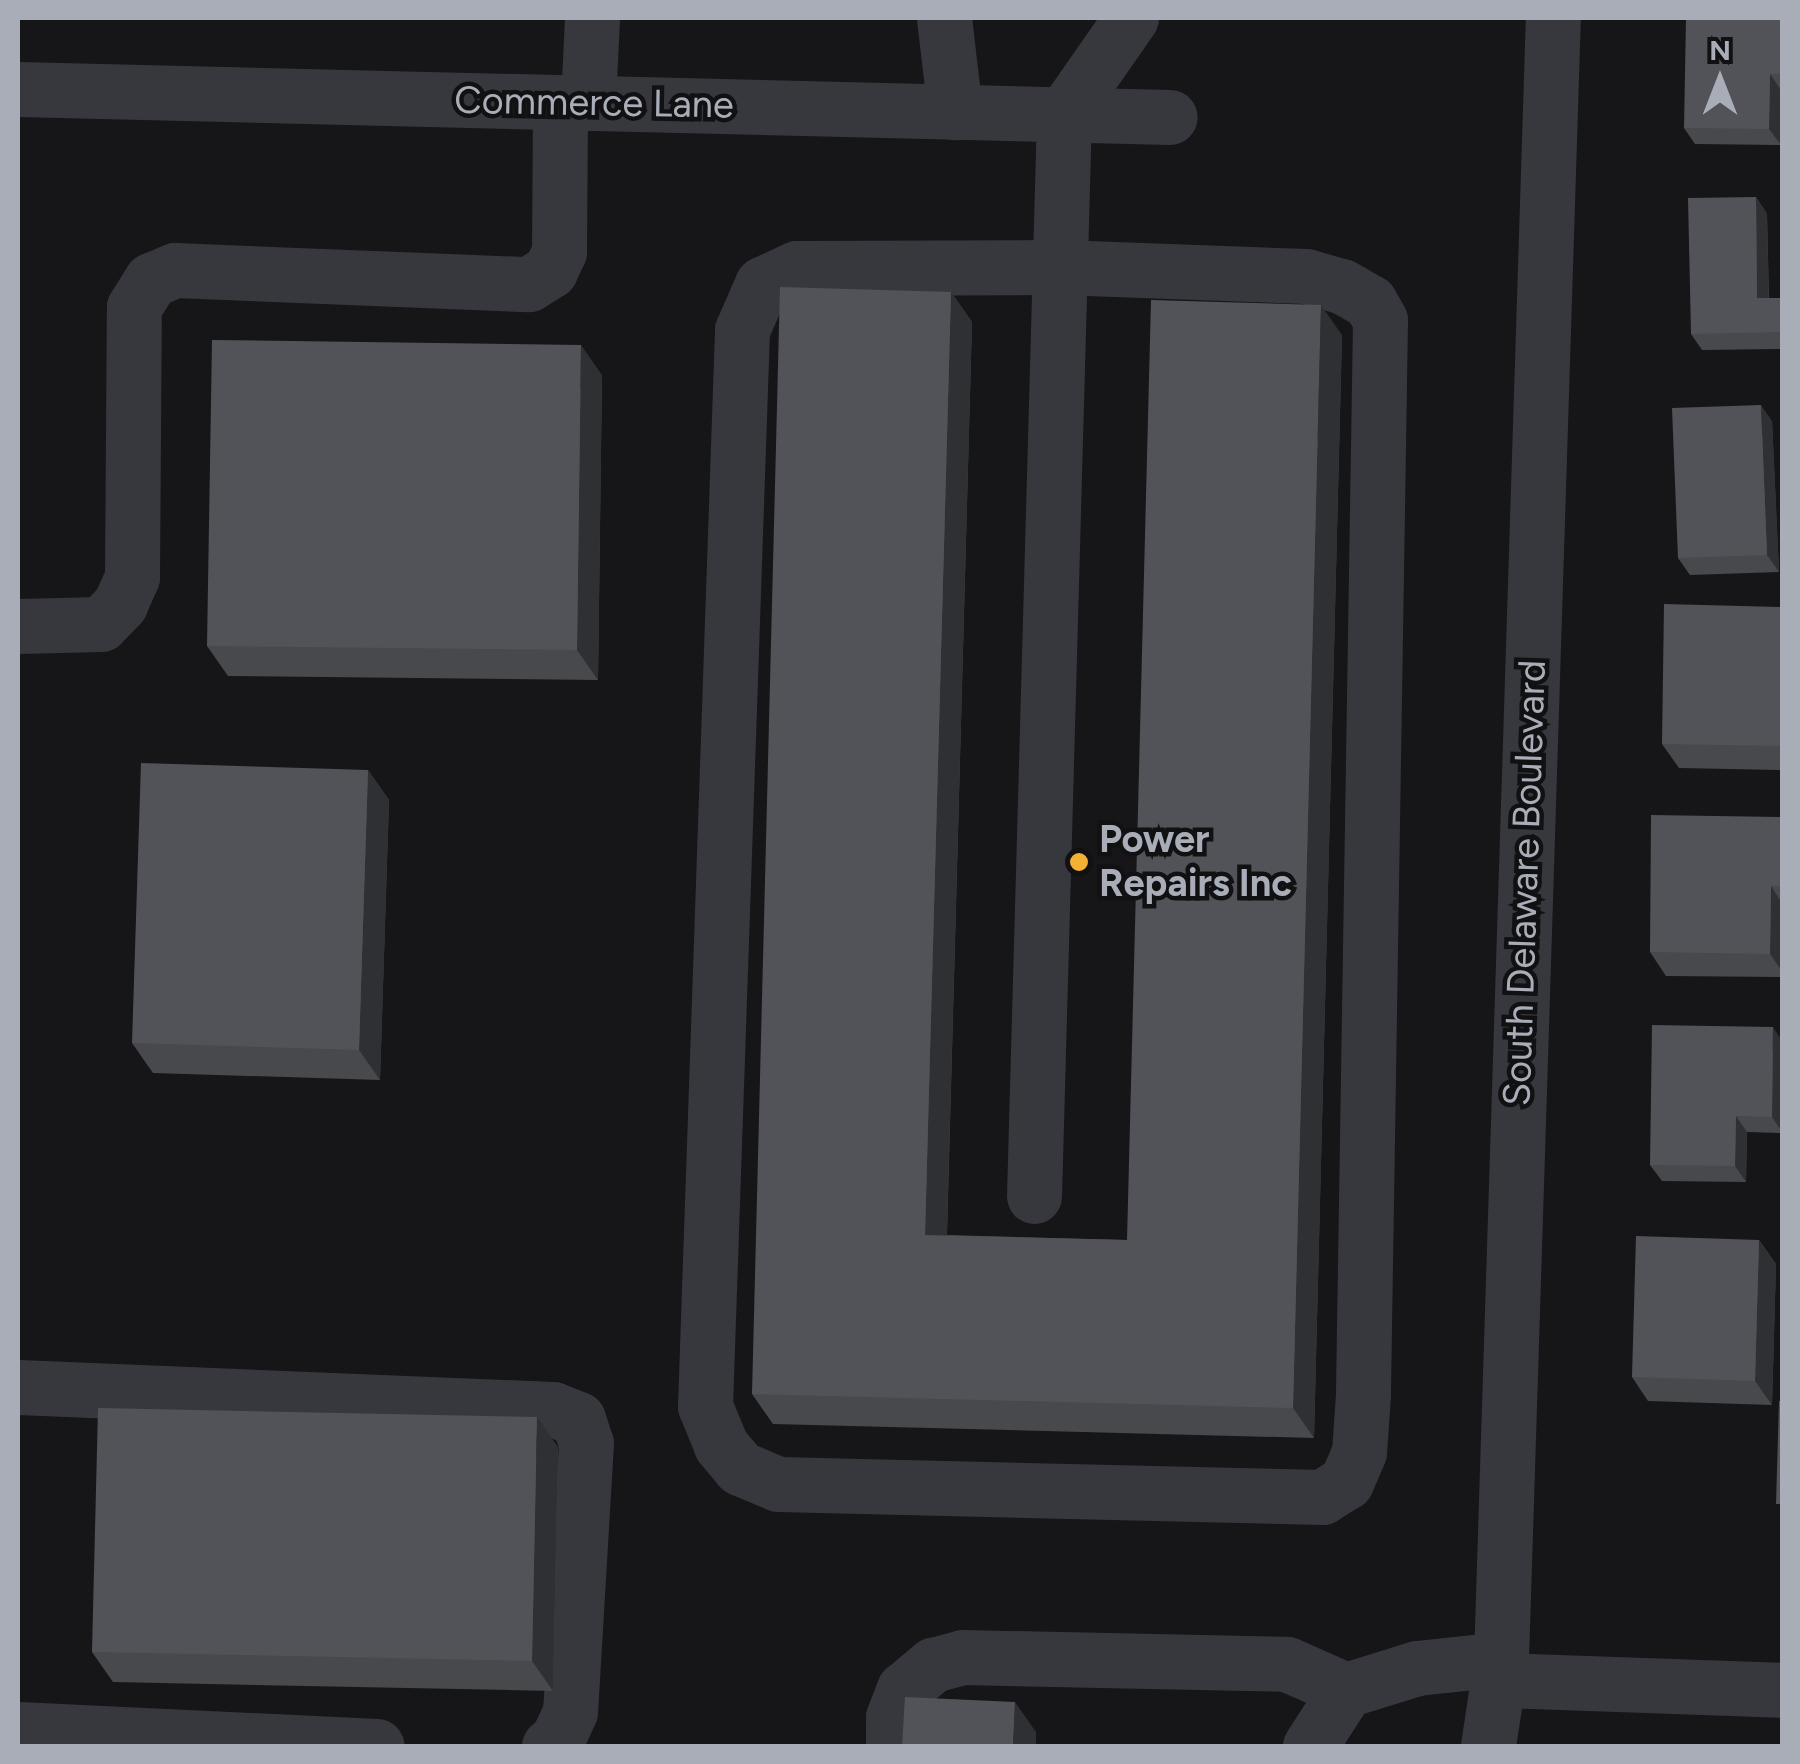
<!DOCTYPE html>
<style>
body{margin:0}
#map{position:relative;width:1800px;height:1764px;overflow:hidden;background:#161618;font-family:Figtree,sans-serif}
div>[style]{position:absolute}
.minor>*{height:55px;margin:-27.5px;padding:0 27.5px;transform-origin:27.5px;border-radius:27.5px;background:#37383d}
.wall>*{inset:0;background:#47494d}
.shaded-wall>*{inset:0;background:#2f3033}
.building>*{inset:0;background:#525359}
.dots>*{width:28px;height:28px;translate:-50% -50%;box-sizing:border-box;border:5px solid #111113;border-radius:50%}
span{translate:-50% -50%;white-space:nowrap;text-align:center;line-height:1.15;-webkit-text-stroke:9px #111113;paint-order:stroke}
.street-label{font-size:38px;color:#a8adb8}
.poi-label{font-size:38px;color:#a8adb8;font-weight:700}
.left{translate:0 -50%;text-align:left}
.frame{position:absolute;inset:0;border:20px solid #a8adb8;pointer-events:none}
.north{position:absolute;left:1670px;top:30px;width:100px;height:100px;-webkit-text-stroke:8px #111113;paint-order:stroke;rotate:0deg;font-size:28px;font-weight:700;line-height:40px;text-align:center;color:#a8adb8}
.north::after{content:'';display:block;margin:auto;width:35px;height:45px;background:#a8adb8;clip-path:polygon(50% 0,100% 100%,50% 72%,0 100%)}
</style>
<div id="map">
<div class="minor">
<i style="left:944px;top:18px;width:95px;rotate:83.3deg"></i>
<i style="left:18px;top:89px;width:1152px;rotate:1.39deg"></i>
<i style="left:588px;top:103px;width:85px;rotate:-87.3deg"></i>
<i style="left:1060px;top:267px;width:246px;rotate:2.1deg"></i>
<i style="left:1306px;top:276px;width:37px;rotate:16deg"></i>
<i style="left:1342px;top:286px;width:32px;rotate:30deg"></i>
<i style="left:1370px;top:302px;width:21px;rotate:61deg"></i>
<i style="left:1380px;top:320px;width:1074px;rotate:90.91deg"></i>
<i style="left:1363px;top:1394px;width:58px;rotate:93.9deg"></i>
<i style="left:1359px;top:1452px;width:33px;rotate:113deg"></i>
<i style="left:1346px;top:1482px;width:28px;rotate:148deg"></i>
<i style="left:1322px;top:1497px;width:544px;rotate:-178.63deg"></i>
<i style="left:778px;top:1484px;width:41px;rotate:-157.2deg"></i>
<i style="left:740px;top:1468px;width:30px;rotate:-130deg"></i>
<i style="left:721px;top:1445px;width:42px;rotate:-112.3deg"></i>
<i style="left:705px;top:1406px;width:1077px;rotate:-88.03deg"></i>
<i style="left:742px;top:330px;width:50px;rotate:-66.5deg"></i>
<i style="left:762px;top:284px;width:38px;rotate:-25deg"></i>
<i style="left:797px;top:268px;width:263px;rotate:-0.2deg"></i>
<i style="left:18px;top:626px;width:83px;rotate:-1.4deg"></i>
<i style="left:101px;top:624px;width:28px;rotate:-46deg"></i>
<i style="left:120px;top:604px;width:30px;rotate:-66deg"></i>
<i style="left:132px;top:577px;width:270px;rotate:-89.6deg"></i>
<i style="left:134px;top:307px;width:32px;rotate:-58deg"></i>
<i style="left:151px;top:280px;width:26px;rotate:-23deg"></i>
<i style="left:175px;top:270px;width:354px;rotate:2.3deg"></i>
<i style="left:529px;top:284px;width:25px;rotate:-32deg"></i>
<i style="left:550px;top:271px;width:21px;rotate:-65deg"></i>
<i style="left:559px;top:252px;width:150px;rotate:-89.6deg"></i>
<i style="left:1034px;top:1196px;width:1082px;rotate:-88.41deg"></i>
<i style="left:1064px;top:114px;width:117px;rotate:-55.1deg"></i>
<i style="left:18px;top:1387px;width:535px;rotate:2.35deg"></i>
<i style="left:553px;top:1409px;width:27px;rotate:22deg"></i>
<i style="left:578px;top:1419px;width:25px;rotate:72deg"></i>
<i style="left:586px;top:1443px;width:269px;rotate:93.4deg"></i>
<i style="left:570px;top:1712px;width:31px;rotate:115deg"></i>
<i style="left:557px;top:1740px;width:10px;rotate:143deg"></i>
<i style="left:1500px;top:1680px;width:282px;rotate:2deg"></i>
<i style="left:1346px;top:1690px;width:74px;rotate:-17.2deg"></i>
<i style="left:1417px;top:1668px;width:84px;rotate:-6.1deg"></i>
<i style="left:18px;top:1729px;width:359px;rotate:2.7deg"></i>
<i style="left:893px;top:1746px;width:29px;rotate:-90deg"></i>
<i style="left:893px;top:1717px;width:30px;rotate:-69deg"></i>
<i style="left:904px;top:1689px;width:38px;rotate:-40deg"></i>
<i style="left:933px;top:1665px;width:30px;rotate:-15deg"></i>
<i style="left:962px;top:1657px;width:325px;rotate:1.2deg"></i>
<i style="left:1287px;top:1664px;width:64px;rotate:23.8deg"></i>
<i style="left:1346px;top:1690px;width:67px;rotate:122.7deg"></i>
<i style="left:1488px;top:1746px;width:88px;rotate:-81.5deg"></i>
<i style="left:1501px;top:1659px;width:1642px;rotate:-88.19deg"></i>
</div>
<div class="wall">
<i style="clip-path:polygon(1782px 18px,1781px 145px,1695px 144px,1684px 128px)"></i>
<i style="clip-path:polygon(1756px 197px,1767px 214px,1769px 298px,1782px 298px,1782px 349px,1702px 350px,1691px 334px)"></i>
<i style="clip-path:polygon(951px 292px,972px 322px,947px 1235px,1127px 1240px,1342px 335px,1314px 1438px,773px 1424px,752px 1394px)"></i>
<i style="clip-path:polygon(602px 375px,598px 680px,228px 676px,207px 646px)"></i>
<i style="clip-path:polygon(1772px 421px,1779px 572px,1690px 575px,1678px 558px)"></i>
<i style="clip-path:polygon(1782px 607px,1782px 770px,1679px 768px,1662px 744px)"></i>
<i style="clip-path:polygon(368px 770px,389px 800px,380px 1080px,153px 1073px,132px 1043px)"></i>
<i style="clip-path:polygon(1782px 817px,1782px 977px,1666px 976px,1650px 952px)"></i>
<i style="clip-path:polygon(1782px 1041px,1782px 1133px,1747px 1132px,1746px 1182px,1662px 1181px,1650px 1165px)"></i>
<i style="clip-path:polygon(1759px 1240px,1776px 1264px,1772px 1405px,1648px 1401px,1632px 1377px)"></i>
<i style="clip-path:polygon(558px 1447px,553px 1691px,113px 1682px,92px 1652px)"></i>
</div>
<div class="shaded-wall">
<i style="clip-path:polygon(1770px 74px,1781px 90px,1781px 145px,1769px 129px)"></i>
<i style="clip-path:polygon(1756px 197px,1767px 214px,1769px 315px,1757px 298px)"></i>
<i style="clip-path:polygon(951px 292px,972px 322px,946px 1265px,925px 1235px)"></i>
<i style="clip-path:polygon(1321px 305px,1342px 335px,1314px 1438px,1293px 1408px)"></i>
<i style="clip-path:polygon(581px 345px,602px 375px,598px 680px,577px 650px)"></i>
<i style="clip-path:polygon(1761px 405px,1772px 421px,1779px 572px,1767px 555px)"></i>
<i style="clip-path:polygon(368px 770px,389px 800px,380px 1080px,359px 1050px)"></i>
<i style="clip-path:polygon(1771px 886px,1782px 903px,1782px 971px,1770px 954px)"></i>
<i style="clip-path:polygon(1773px 1027px,1782px 1041px,1782px 1132px,1772px 1117px)"></i>
<i style="clip-path:polygon(1736px 1116px,1747px 1132px,1746px 1182px,1735px 1166px)"></i>
<i style="clip-path:polygon(1759px 1240px,1776px 1264px,1772px 1405px,1755px 1381px)"></i>
<i style="clip-path:polygon(537px 1417px,558px 1447px,553px 1691px,532px 1661px)"></i>
<i style="clip-path:polygon(1015px 1702px,1036px 1732px,1036px 1746px,1013px 1746px)"></i>
</div>
<div class="building">
<i style="clip-path:polygon(1686px 18px,1782px 18px,1782px 74px,1770px 74px,1769px 129px,1684px 128px)"></i>
<i style="clip-path:polygon(1756px 197px,1757px 298px,1782px 298px,1782px 332px,1691px 334px,1688px 198px)"></i>
<i style="clip-path:polygon(780px 287px,951px 292px,925px 1235px,1127px 1240px,1151px 300px,1321px 305px,1293px 1408px,752px 1394px)"></i>
<i style="clip-path:polygon(212px 340px,581px 345px,577px 650px,207px 646px)"></i>
<i style="clip-path:polygon(1761px 405px,1767px 555px,1678px 558px,1672px 408px)"></i>
<i style="clip-path:polygon(1664px 604px,1782px 607px,1782px 746px,1662px 744px)"></i>
<i style="clip-path:polygon(141px 763px,368px 770px,359px 1050px,132px 1043px)"></i>
<i style="clip-path:polygon(1651px 815px,1782px 817px,1782px 886px,1771px 886px,1770px 954px,1650px 952px)"></i>
<i style="clip-path:polygon(1652px 1025px,1773px 1027px,1772px 1117px,1736px 1116px,1735px 1166px,1650px 1165px)"></i>
<i style="clip-path:polygon(1636px 1236px,1759px 1240px,1755px 1381px,1632px 1377px)"></i>
<i style="clip-path:polygon(1779px 1401px,1782px 1401px,1782px 1504px,1776px 1504px)"></i>
<i style="clip-path:polygon(98px 1408px,537px 1417px,532px 1661px,92px 1652px)"></i>
<i style="clip-path:polygon(905px 1697px,1015px 1702px,1013px 1746px,902px 1746px)"></i>
</div>
<div class="dots">
<i style="left:1079px;top:862px;background:#f2b134"></i>
</div>
<div class="street-label">
<span style="left:594px;top:103px;rotate:1deg">Commerce Lane</span>
<span style="left:1525px;top:883px;rotate:-88deg">South Delaware Boulevard</span>
</div>
<div class="poi-label">
<span class="left" style="left:1099px;top:862px">Power<br>Repairs Inc</span>
</div>
<div class="frame"></div>
<div class="north">N</div>
</div>
